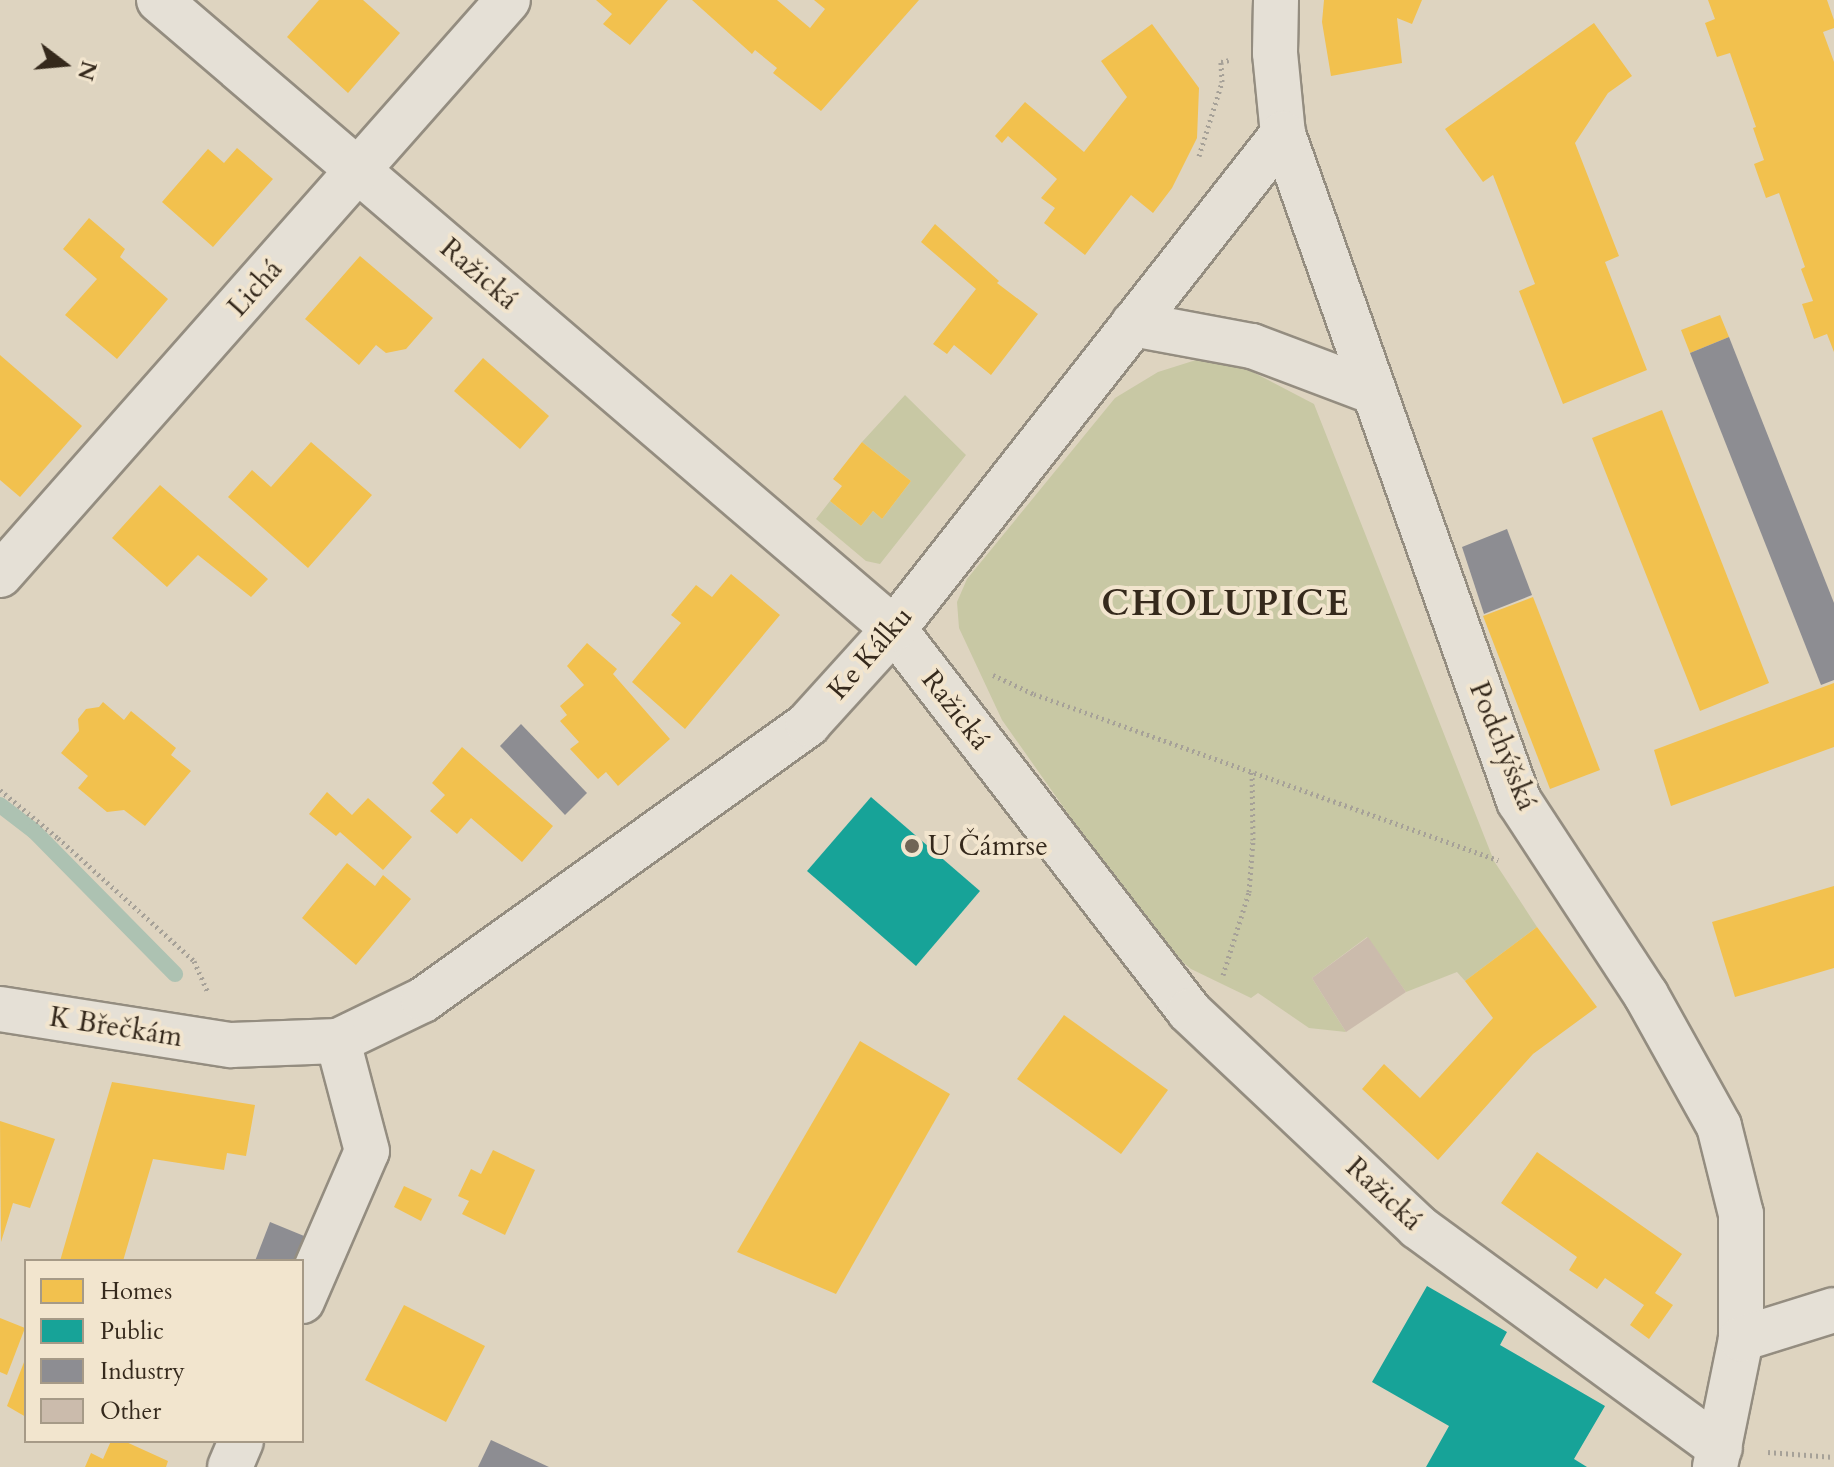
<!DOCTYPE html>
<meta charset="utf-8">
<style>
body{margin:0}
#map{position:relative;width:1834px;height:1467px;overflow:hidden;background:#ded4c0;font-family:Cardo,serif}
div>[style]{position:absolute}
.green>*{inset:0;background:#c8c8a4}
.homes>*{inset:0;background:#f2c14e}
.public>*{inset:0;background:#17a398}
.industry>*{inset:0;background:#8d8d92}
.stream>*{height:16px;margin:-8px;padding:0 8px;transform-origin:8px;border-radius:8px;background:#adc2b2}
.building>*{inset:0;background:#cbbbac}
.path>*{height:5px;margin-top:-2.5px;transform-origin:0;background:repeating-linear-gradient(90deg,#a6a198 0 2px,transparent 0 6px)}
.roads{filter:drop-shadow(2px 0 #948d80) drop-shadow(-2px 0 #948d80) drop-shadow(0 2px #948d80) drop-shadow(0 -2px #948d80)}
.minor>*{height:44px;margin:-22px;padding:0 22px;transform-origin:22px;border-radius:22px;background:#e5e0d6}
.dots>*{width:22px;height:22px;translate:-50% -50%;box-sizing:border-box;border:4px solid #f2e5ce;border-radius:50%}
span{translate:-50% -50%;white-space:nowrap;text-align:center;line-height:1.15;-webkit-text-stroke:8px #f2e5ce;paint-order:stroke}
.street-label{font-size:28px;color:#35291c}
.poi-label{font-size:28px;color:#35291c}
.left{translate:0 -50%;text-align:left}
.district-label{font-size:36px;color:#35291c;font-weight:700;letter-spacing:2px}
.legend{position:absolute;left:24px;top:1259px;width:280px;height:184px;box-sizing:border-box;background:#f2e5ce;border:2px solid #a69a87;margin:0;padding:10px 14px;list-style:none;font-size:24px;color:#35291c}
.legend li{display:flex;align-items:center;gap:16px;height:40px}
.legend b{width:40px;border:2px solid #a69a87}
.north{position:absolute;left:24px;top:24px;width:80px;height:80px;-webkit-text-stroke:6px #f2e5ce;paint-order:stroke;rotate:106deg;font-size:22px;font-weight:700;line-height:32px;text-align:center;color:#35291c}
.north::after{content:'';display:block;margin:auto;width:28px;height:36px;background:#35291c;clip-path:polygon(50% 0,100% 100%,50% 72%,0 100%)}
</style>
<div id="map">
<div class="green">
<i style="clip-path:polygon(1196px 360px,1243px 367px,1314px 404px,1494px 861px,1537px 927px,1465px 981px,1457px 972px,1406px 992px,1367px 937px,1312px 978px,1346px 1032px,1309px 1028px,1258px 993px,1251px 998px,1191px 969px,1160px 944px,1002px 720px,959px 628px,957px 602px,967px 579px,1115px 398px,1158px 372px)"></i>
<i style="clip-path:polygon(905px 395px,966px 455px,880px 564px,866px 561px,816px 519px,830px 501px,861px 526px,873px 511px,882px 519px,911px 481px,862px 442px)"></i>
</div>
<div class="homes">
<i style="clip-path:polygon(319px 0,363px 0,400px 33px,348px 93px,287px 37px)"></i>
<i style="clip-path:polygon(596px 0,668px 0,630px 45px,603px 24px,612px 14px)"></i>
<i style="clip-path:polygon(692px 0,777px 0,810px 28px,825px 9px,814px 0,919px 0,821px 111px,773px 73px,777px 68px,755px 50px,752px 54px)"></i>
<i style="clip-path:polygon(1324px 0,1422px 0,1412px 24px,1397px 18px,1402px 63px,1331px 76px,1322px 22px)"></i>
<i style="clip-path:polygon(1708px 0,1827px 0,1834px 20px,1834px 28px,1823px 32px,1834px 62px,1834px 352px,1827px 334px,1814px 339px,1802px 304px,1813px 301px,1801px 269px,1805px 267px,1779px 193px,1766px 198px,1754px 164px,1764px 160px,1753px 128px,1756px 127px,1730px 53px,1717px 57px,1705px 23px,1715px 19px)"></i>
<i style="clip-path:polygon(1594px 23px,1632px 76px,1608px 93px,1575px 143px,1619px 256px,1605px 262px,1647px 370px,1563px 404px,1519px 291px,1535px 284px,1493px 175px,1483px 182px,1445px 129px)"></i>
<i style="clip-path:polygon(1152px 24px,1199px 88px,1197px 138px,1172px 188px,1153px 213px,1131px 195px,1085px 255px,1044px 223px,1055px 208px,1041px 198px,1057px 179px,1008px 136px,1002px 143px,995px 136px,1025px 102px,1084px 152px,1127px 97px,1101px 61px)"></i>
<i style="clip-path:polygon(237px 148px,273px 179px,213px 247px,162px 202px,208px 149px,224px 163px)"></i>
<i style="clip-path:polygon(89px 218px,125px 249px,120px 257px,168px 299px,117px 359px,65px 315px,97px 279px,63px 249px)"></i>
<i style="clip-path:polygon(935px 224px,999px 281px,997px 283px,1038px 314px,991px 375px,954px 345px,947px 354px,933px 344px,976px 289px,921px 242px)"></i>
<i style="clip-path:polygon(360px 256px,433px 318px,406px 349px,386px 353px,376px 345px,359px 365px,305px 319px)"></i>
<i style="clip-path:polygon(1720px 315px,1729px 337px,1690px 353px,1681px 330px)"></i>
<i style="clip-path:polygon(0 355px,82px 426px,20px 497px,0 480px)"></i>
<i style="clip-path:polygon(483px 358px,549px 416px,520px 449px,454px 391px)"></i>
<i style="clip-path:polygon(1662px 410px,1769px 683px,1700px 711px,1592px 438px)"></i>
<i style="clip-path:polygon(311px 442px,372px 495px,308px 568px,228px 497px,252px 470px,271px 487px)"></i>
<i style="clip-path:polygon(862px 442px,911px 481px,882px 519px,873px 511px,861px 526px,830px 501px,842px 486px,833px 479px)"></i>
<i style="clip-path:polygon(160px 485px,268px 579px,251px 597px,198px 555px,167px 587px,112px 538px)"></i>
<i style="clip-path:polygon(731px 574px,780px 615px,685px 729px,632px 682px,681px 623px,671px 615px,696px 585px,712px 597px)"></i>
<i style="clip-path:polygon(1533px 597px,1600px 770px,1550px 789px,1483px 616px)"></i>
<i style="clip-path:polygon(587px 643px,617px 669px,613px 674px,670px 739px,618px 786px,606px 772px,598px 779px,570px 749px,579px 742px,560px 721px,567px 715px,560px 706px,584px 685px,567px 666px)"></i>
<i style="clip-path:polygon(1834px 683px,1834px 747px,1671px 806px,1654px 750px)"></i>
<i style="clip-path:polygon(103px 702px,124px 720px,131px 711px,176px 748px,171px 755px,191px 771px,145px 826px,124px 810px,107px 812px,78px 788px,88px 776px,61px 753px,79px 731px,78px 719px,86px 709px,99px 707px)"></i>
<i style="clip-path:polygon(462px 747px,553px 826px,522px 862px,471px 818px,457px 834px,430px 811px,445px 795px,432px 783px)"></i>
<i style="clip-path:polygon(327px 792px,352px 815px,368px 798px,412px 837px,383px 870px,340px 832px,336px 836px,309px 814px)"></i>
<i style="clip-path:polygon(347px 863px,375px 886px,383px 875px,411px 899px,356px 965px,302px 918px)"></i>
<i style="clip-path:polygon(1834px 886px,1834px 968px,1735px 997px,1712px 922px)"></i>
<i style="clip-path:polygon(1537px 927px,1597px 1007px,1533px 1054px,1438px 1160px,1362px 1089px,1384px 1064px,1420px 1098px,1493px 1018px,1465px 981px)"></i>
<i style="clip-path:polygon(1064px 1015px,1168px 1090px,1121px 1154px,1017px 1079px)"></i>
<i style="clip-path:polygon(860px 1041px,950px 1094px,836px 1294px,737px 1252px)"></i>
<i style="clip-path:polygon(112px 1082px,255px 1105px,246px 1156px,227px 1153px,224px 1170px,153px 1159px,123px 1261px,60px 1261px)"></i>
<i style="clip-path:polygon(0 1121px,55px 1139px,30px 1208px,13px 1203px,1px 1242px)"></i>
<i style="clip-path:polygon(493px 1150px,535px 1170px,505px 1235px,462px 1214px,469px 1201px,458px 1196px,471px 1169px,481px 1174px)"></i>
<i style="clip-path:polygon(1537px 1152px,1682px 1254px,1655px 1293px,1673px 1305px,1649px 1339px,1630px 1325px,1644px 1305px,1605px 1278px,1597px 1289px,1569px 1270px,1577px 1257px,1501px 1203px)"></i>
<i style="clip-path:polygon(404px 1186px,432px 1199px,421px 1221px,394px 1207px)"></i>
<i style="clip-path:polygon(404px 1305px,485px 1346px,446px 1422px,365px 1380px)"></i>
<i style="clip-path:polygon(0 1318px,25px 1328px,7px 1375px,0 1372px)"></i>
<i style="clip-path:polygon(26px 1357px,26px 1417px,7px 1406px)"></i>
<i style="clip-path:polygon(111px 1441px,124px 1441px,168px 1461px,166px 1467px,85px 1467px,91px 1453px,103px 1459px)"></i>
</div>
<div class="public">
<i style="clip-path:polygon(871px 797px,980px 891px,916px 966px,807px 871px)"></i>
<i style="clip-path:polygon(1427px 1286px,1507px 1332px,1500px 1345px,1605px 1406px,1574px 1459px,1587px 1467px,1426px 1467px,1449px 1426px,1372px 1382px)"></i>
</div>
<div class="industry">
<i style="clip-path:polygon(1729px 337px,1834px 603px,1834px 680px,1821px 685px,1690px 353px)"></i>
<i style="clip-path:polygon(1507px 529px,1532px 595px,1484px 614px,1462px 547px)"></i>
<i style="clip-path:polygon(521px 724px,587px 793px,565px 815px,500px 746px)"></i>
<i style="clip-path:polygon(270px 1222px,309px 1238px,299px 1261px,255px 1261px)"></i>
<i style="clip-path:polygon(491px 1440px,549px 1467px,478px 1467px)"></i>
</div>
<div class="stream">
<i style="left:0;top:805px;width:43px;rotate:37.4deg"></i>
<i style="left:34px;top:831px;width:201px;rotate:45.4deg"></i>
</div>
<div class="building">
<i style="clip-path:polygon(1368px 937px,1406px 992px,1346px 1032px,1312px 978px)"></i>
</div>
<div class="path">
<i style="left:1199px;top:156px;width:77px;rotate:-72.7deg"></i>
<i style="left:1222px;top:82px;width:20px;rotate:-93deg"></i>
<i style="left:1221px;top:62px;width:8px;rotate:-14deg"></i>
<i style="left:993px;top:675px;width:45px;rotate:24.9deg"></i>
<i style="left:1034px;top:694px;width:493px;rotate:19.7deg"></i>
<i style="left:0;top:790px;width:75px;rotate:39.6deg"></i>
<i style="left:58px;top:838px;width:183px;rotate:42.1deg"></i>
<i style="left:194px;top:961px;width:35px;rotate:66deg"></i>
<i style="left:1223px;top:975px;width:87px;rotate:-72.6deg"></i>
<i style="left:1249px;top:892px;width:52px;rotate:-85.6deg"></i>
<i style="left:1253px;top:840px;width:68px;rotate:-90.8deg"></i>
<i style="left:1768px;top:1452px;width:66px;rotate:4.3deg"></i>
</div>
<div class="roads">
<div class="minor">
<i style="left:159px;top:0;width:967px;rotate:40.56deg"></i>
<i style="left:894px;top:629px;width:483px;rotate:52.3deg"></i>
<i style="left:1189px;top:1011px;width:315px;rotate:43.3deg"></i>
<i style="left:1418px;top:1227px;width:374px;rotate:36.2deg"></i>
<i style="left:1276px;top:0;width:53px;rotate:91.1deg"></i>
<i style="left:1275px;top:53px;width:81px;rotate:84.4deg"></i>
<i style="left:1283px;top:134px;width:708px;rotate:70.52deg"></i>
<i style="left:1519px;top:801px;width:232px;rotate:56.8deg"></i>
<i style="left:1646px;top:995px;width:150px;rotate:60.9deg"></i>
<i style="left:1719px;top:1126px;width:91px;rotate:76deg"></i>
<i style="left:1741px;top:1214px;width:125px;rotate:90deg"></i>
<i style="left:1741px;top:1339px;width:131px;rotate:101.5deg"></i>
<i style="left:1133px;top:324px;width:121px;rotate:10.5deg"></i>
<i style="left:1252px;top:346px;width:130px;rotate:20.7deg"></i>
<i style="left:0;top:575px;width:767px;rotate:-48.54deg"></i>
<i style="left:0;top:1009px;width:234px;rotate:8.9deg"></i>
<i style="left:231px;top:1045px;width:107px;rotate:-2.1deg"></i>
<i style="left:338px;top:1041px;width:94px;rotate:-25.8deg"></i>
<i style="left:423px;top:1000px;width:474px;rotate:-35.6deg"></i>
<i style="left:808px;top:724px;width:128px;rotate:-47.8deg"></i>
<i style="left:894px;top:629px;width:630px;rotate:-51.84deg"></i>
<i style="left:302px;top:1301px;width:163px;rotate:-66.6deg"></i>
<i style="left:367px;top:1151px;width:114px;rotate:-104.8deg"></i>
<i style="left:1741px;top:1339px;width:97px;rotate:-17.3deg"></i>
<i style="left:230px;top:1467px;width:28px;rotate:-67deg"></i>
</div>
</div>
<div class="dots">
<i style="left:912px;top:846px;background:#706555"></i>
</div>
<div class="street-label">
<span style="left:479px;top:274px;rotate:41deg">Ražická</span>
<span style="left:255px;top:288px;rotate:-48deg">Lichá</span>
<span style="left:870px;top:653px;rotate:-49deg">Ke Kálku</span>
<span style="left:956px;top:710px;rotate:52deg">Ražická</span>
<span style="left:1503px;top:746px;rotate:68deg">Podchýšská</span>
<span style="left:116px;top:1027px;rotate:9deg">K Břečkám</span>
<span style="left:1384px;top:1194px;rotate:43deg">Ražická</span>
</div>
<div class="poi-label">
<span class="left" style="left:928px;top:846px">U Čámrse</span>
</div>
<div class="district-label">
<span style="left:1226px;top:604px">CHOLUPICE</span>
</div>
<ul class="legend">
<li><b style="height:22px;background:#f2c14e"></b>Homes</li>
<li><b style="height:22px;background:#17a398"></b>Public</li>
<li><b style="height:22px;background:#8d8d92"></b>Industry</li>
<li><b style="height:22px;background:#cbbbac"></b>Other</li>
</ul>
<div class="north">N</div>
</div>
